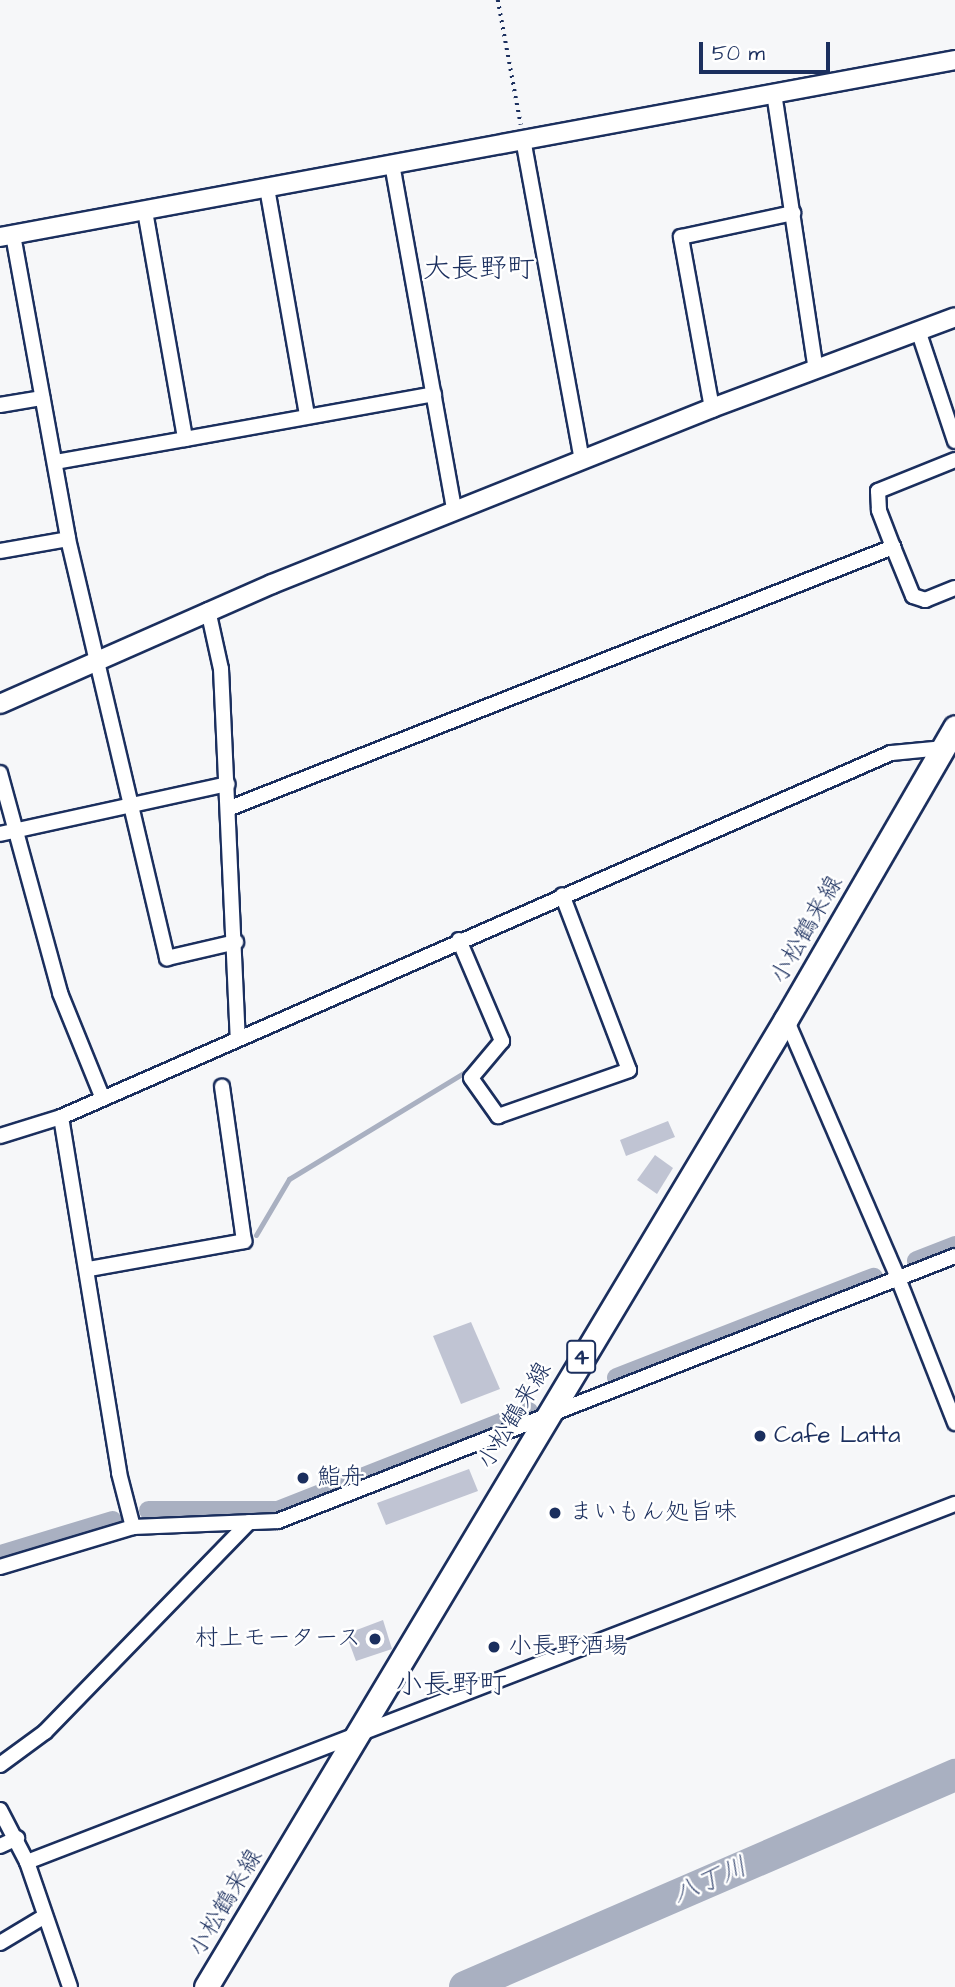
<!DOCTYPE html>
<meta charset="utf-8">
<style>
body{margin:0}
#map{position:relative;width:955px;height:1987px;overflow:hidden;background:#f6f7f9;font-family:"Architects Daughter","Klee One",sans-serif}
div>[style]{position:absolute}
.stream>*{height:5px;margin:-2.5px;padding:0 2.5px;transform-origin:2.5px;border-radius:2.5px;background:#a9b0c1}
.canal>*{height:19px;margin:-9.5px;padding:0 9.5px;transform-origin:9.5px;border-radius:9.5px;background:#a9b0c1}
.river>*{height:32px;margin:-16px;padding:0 16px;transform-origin:16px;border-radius:16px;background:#a9b0c1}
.building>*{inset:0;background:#c0c4d3}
.path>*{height:3.5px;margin-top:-1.75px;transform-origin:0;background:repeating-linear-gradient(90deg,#1b2f5e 0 2px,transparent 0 7px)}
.roads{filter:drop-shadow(2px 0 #1b2f5e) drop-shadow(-2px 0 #1b2f5e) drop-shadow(0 2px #1b2f5e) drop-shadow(0 -2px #1b2f5e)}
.minor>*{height:14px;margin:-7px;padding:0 7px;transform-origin:7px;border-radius:7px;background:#fff}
.tertiary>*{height:18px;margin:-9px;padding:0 9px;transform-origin:9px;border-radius:9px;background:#fff}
.primary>*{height:23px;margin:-11.5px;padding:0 11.5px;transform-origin:11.5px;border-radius:11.5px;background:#fff}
.dots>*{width:19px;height:19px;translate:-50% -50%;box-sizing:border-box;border:4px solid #fff;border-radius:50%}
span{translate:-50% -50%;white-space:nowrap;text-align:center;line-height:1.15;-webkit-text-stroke:5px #fff;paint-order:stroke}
.shield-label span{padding:2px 5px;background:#fff;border:2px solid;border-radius:5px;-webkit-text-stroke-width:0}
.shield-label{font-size:23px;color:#1b2f5e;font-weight:700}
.street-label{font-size:24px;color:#1b2f5e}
.poi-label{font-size:24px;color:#1b2f5e}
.left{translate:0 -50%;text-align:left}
.right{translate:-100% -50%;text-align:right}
.water-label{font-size:26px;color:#4d5c81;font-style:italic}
.quarter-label{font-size:28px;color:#1b2f5e}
.scale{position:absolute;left:699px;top:42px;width:131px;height:32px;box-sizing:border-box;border:4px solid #1b2f5e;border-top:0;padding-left:9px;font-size:21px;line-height:24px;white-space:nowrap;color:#1b2f5e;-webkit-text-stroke:5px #fff;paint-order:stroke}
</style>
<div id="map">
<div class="stream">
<i style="left:256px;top:1235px;width:65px;rotate:-59.5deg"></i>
<i style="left:289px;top:1179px;width:204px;rotate:-31.3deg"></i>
</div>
<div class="canal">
<i style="left:916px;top:1260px;width:42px;rotate:-21deg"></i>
<i style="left:616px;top:1377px;width:276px;rotate:-21.3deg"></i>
<i style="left:148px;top:1510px;width:129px"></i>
<i style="left:277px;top:1510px;width:270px;rotate:-21.5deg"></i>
<i style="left:0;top:1554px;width:117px;rotate:-16.9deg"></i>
</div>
<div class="river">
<i style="left:465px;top:1987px;width:534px;rotate:-23.4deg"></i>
</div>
<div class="building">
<i style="clip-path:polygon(668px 1121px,675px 1137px,626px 1156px,620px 1140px)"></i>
<i style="clip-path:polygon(655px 1155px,673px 1168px,657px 1194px,637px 1180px)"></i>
<i style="clip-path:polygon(471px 1322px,500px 1389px,461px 1404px,433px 1336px)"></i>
<i style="clip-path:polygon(469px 1469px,478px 1491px,386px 1525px,377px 1503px)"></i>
<i style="clip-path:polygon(383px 1620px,392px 1649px,356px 1661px,346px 1634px)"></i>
</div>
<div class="path">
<i style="left:498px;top:0;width:127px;rotate:79.6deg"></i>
</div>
<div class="roads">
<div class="minor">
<i style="left:774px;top:93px;width:280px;rotate:81.4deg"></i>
<i style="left:523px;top:139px;width:326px;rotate:79.6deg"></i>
<i style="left:392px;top:164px;width:352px;rotate:79.8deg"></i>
<i style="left:267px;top:188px;width:231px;rotate:80deg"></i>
<i style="left:145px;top:211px;width:231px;rotate:80deg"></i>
<i style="left:185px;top:439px;width:253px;rotate:-10.2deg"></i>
<i style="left:13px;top:235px;width:309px;rotate:79.7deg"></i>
<i style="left:68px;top:539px;width:431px;rotate:76.7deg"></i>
<i style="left:167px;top:958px;width:71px;rotate:-13.1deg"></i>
<i style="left:918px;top:330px;width:117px;rotate:71.6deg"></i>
<i style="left:0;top:405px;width:43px;rotate:-9.5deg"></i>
<i style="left:712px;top:408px;width:174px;rotate:-100.3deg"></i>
<i style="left:681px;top:237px;width:115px;rotate:-12.1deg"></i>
<i style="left:56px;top:462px;width:131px;rotate:-10.1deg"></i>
<i style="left:893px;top:547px;width:53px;rotate:67.8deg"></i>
<i style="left:913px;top:596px;width:13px;rotate:18deg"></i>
<i style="left:925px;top:600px;width:32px;rotate:-22deg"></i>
<i style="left:0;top:551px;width:69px;rotate:-10deg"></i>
<i style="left:208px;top:610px;width:60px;rotate:77.6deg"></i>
<i style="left:221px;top:669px;width:369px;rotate:87.4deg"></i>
<i style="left:0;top:773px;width:228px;rotate:74.7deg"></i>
<i style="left:60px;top:993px;width:114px;rotate:67.9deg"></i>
<i style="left:230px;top:808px;width:713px;rotate:-21.49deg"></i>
<i style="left:893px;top:547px;width:40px;rotate:-111deg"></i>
<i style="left:879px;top:510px;width:19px;rotate:-93deg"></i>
<i style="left:878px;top:491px;width:83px;rotate:-21.9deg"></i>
<i style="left:0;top:834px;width:233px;rotate:-12.4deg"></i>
<i style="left:459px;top:940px;width:110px;rotate:66.9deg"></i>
<i style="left:502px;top:1041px;width:48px;rotate:130deg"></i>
<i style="left:471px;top:1078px;width:47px;rotate:54.6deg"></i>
<i style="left:498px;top:1116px;width:139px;rotate:-19.3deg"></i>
<i style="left:629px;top:1070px;width:187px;rotate:-110.9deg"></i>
<i style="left:786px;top:1019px;width:282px;rotate:66.6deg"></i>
<i style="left:898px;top:1278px;width:156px;rotate:68.5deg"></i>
<i style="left:61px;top:1117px;width:361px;rotate:80.7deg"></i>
<i style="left:119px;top:1473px;width:56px;rotate:75.5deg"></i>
<i style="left:0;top:1136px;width:64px;rotate:-17.3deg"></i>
<i style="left:61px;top:1117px;width:906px;rotate:-23.68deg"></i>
<i style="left:891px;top:753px;width:52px;rotate:-5.5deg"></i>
<i style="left:89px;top:1269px;width:158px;rotate:-10.2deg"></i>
<i style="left:244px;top:1241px;width:156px;rotate:-98.1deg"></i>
<i style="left:0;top:1567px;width:139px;rotate:-16.7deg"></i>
<i style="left:133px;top:1527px;width:145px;rotate:-2.4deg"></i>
<i style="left:278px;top:1521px;width:727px;rotate:-21.38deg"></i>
<i style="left:0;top:1765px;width:56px;rotate:-36.3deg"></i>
<i style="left:45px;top:1732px;width:293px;rotate:-45.8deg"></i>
<i style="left:0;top:1810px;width:59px;rotate:62.6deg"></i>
<i style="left:27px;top:1862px;width:132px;rotate:71deg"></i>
<i style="left:0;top:1846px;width:19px;rotate:-25deg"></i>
<i style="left:27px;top:1862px;width:995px;rotate:-21.1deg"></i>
<i style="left:0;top:1943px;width:52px;rotate:-31deg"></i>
</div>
<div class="tertiary">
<i style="left:0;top:237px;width:971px;rotate:-10.5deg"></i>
<i style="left:0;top:704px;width:297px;rotate:-23.8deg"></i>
<i style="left:272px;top:584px;width:474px;rotate:-21.8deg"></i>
<i style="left:712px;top:408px;width:259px;rotate:-20.5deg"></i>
</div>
<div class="primary">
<i style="left:206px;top:1987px;width:1128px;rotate:-59.07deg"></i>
<i style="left:786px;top:1019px;width:337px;rotate:-59.9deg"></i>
</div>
</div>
<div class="dots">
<i style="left:760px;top:1436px;background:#1b2f5e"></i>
<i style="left:303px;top:1478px;background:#1b2f5e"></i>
<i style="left:555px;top:1513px;background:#1b2f5e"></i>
<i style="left:375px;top:1639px;background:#1b2f5e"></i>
<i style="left:494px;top:1647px;background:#1b2f5e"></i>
</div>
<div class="shield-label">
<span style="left:581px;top:1357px">4</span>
</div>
<div class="street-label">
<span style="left:807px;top:930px;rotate:-60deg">小松鶴来線</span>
<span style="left:515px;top:1416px;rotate:-59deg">小松鶴来線</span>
<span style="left:226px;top:1903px;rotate:-59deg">小松鶴来線</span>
</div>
<div class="poi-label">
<span class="left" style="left:774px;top:1436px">Cafe Latta</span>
<span class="left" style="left:317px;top:1478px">鮨舟</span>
<span class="left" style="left:569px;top:1513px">まいもん処旨味</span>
<span class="right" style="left:361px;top:1639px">村上モータース</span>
<span class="left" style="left:508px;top:1647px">小長野酒場</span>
</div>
<div class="water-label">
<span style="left:710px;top:1881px;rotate:-23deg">八丁川</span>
</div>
<div class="quarter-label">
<span style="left:479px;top:269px">大長野町</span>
<span style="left:451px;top:1685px">小長野町</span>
</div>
<div class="scale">50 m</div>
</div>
